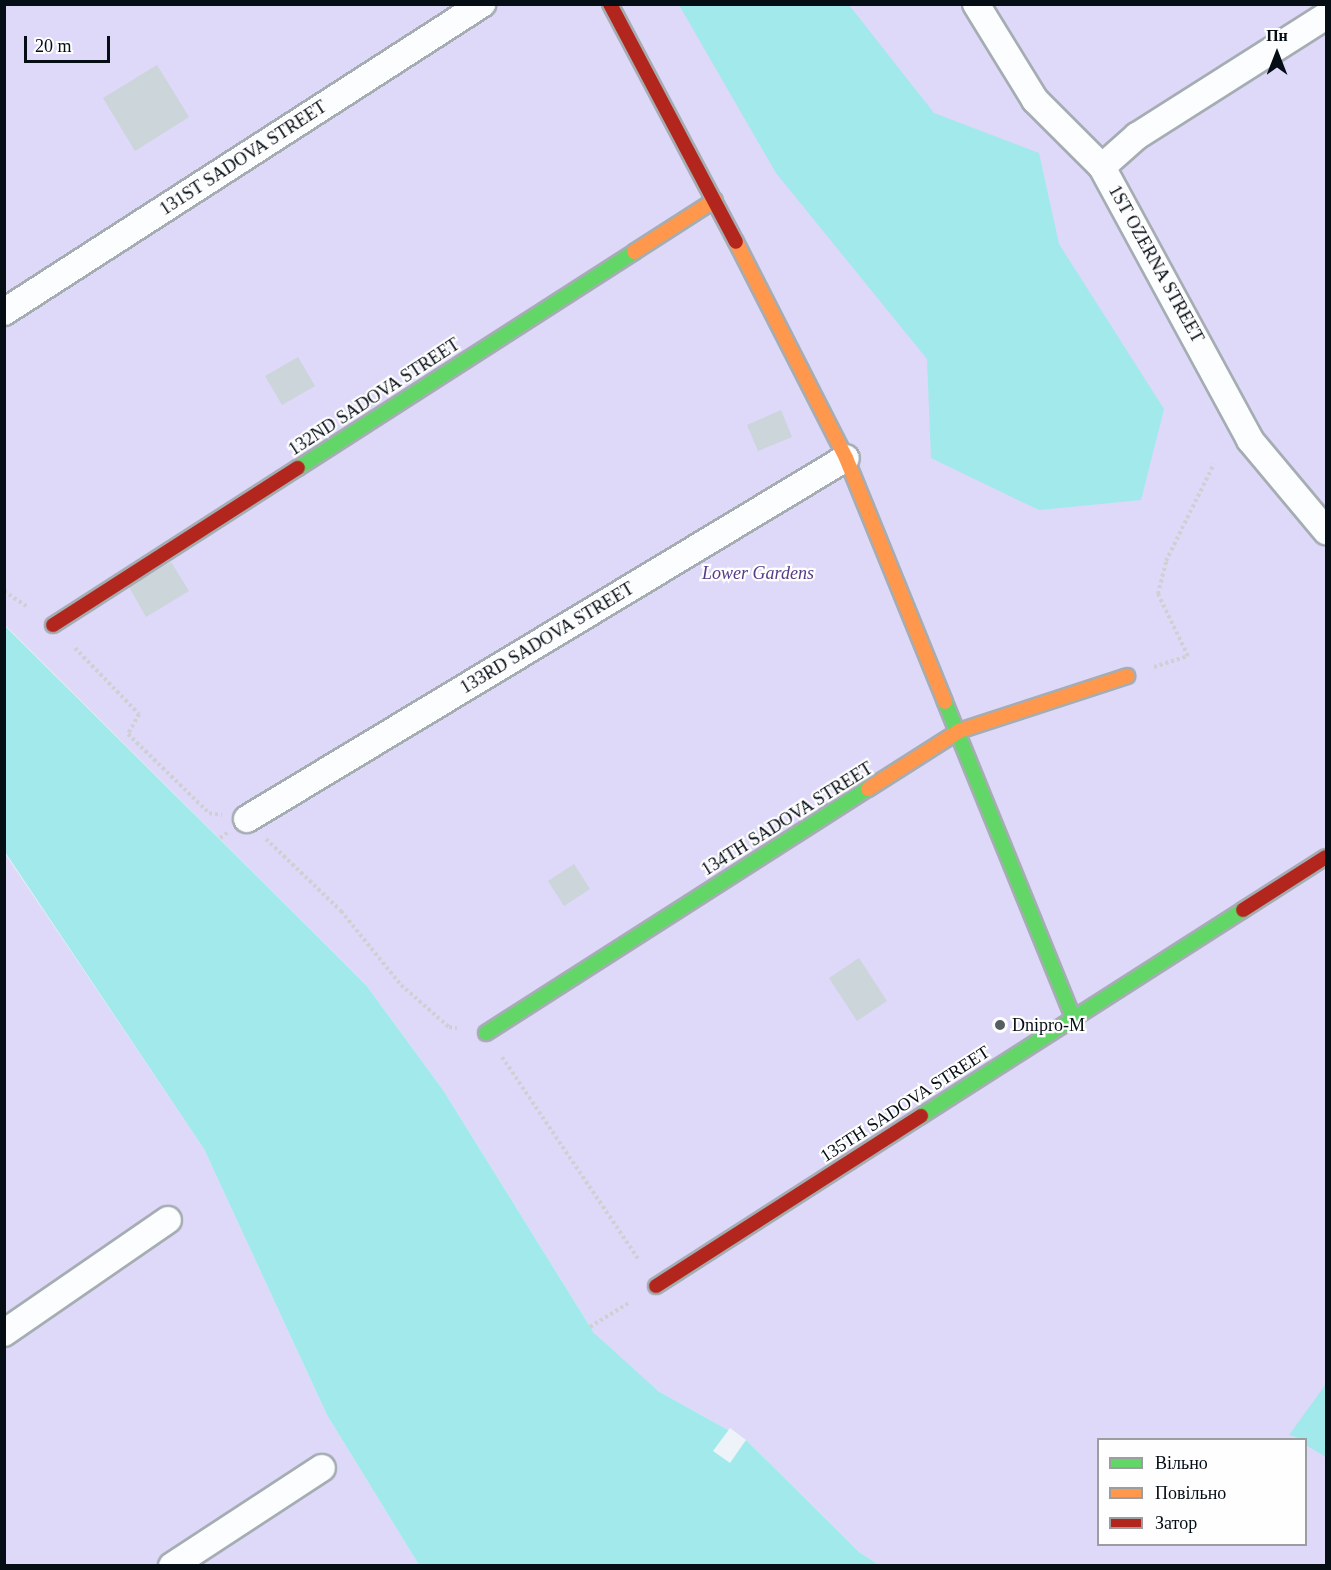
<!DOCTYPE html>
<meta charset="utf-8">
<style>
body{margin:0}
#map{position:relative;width:1331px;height:1570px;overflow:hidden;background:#edf3f8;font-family:"Times New Roman",serif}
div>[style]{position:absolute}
.green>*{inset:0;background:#ded8f9}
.water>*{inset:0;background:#a1e9eb}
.pier>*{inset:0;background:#edf3f8}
.building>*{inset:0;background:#cbd5da}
.path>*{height:4px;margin-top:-2px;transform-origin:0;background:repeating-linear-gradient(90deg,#ced0d2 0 3px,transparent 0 6px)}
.roads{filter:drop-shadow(2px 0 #a5adb3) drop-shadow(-2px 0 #a5adb3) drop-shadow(0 2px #a5adb3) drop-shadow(0 -2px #a5adb3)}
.street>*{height:26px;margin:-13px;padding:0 13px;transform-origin:13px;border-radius:13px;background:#fcfdfe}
.fast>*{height:14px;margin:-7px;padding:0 7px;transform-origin:7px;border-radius:7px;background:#63d668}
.slow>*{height:14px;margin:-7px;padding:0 7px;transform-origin:7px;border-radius:7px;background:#ff974d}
.jam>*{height:14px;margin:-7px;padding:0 7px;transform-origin:7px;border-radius:7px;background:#b3261e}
.dots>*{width:16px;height:16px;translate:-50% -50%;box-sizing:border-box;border:3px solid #fefefe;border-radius:50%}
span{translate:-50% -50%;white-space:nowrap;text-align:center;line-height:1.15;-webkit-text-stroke:4.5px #fefefe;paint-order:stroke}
.street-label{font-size:18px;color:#050d15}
.park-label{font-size:18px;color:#563b88;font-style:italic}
.poi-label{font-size:18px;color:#050d15}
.left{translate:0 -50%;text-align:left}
.frame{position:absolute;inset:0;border:6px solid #050d15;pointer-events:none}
.legend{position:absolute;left:1097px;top:1438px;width:210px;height:108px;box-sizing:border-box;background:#fefefe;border:2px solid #9a9ea1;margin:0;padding:8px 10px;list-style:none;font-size:18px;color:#050d15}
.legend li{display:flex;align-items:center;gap:12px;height:30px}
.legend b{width:30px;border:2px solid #9a9ea1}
.north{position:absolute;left:1247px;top:24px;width:60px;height:60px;-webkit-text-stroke:4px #fefefe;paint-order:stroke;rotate:0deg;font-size:16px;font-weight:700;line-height:24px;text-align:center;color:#050d15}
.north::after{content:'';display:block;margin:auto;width:21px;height:27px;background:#050d15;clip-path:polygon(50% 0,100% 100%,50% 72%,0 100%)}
.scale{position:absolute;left:24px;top:36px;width:86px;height:27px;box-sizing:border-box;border:3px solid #050d15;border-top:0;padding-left:8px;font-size:18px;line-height:21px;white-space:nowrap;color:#050d15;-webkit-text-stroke:4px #fefefe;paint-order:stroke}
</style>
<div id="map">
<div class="green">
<i style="clip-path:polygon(evenodd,4px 5px,1326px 5px,1326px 1565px,879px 1565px,859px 1552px,746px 1440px,658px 1391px,617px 1358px,594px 1333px,443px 1090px,366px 985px,5px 625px,4px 5px,1098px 1440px,1306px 1440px,1306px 1544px,1098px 1544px,1098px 1440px)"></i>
<i style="clip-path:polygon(4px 852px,204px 1149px,327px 1415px,419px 1565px,5px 1565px)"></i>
</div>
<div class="water">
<i style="clip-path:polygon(679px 5px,849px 5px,934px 113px,1039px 153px,1059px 244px,1164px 409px,1141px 500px,1039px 510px,931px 458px,927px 359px,776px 173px)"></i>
<i style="clip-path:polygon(4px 625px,366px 985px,443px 1090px,594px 1333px,658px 1391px,746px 1440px,859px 1552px,879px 1565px,419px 1565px,327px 1415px,204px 1149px,5px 852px)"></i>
<i style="clip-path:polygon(1326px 1384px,1326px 1457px,1306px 1445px,1306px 1440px,1289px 1435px)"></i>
</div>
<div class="pier">
<i style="clip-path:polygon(730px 1428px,746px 1440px,730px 1463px,713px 1451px)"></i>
</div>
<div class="building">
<i style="clip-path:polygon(157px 65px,189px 117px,135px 151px,103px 98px)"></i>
<i style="clip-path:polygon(298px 357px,315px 386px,282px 405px,265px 376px)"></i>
<i style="clip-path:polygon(781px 410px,792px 437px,758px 451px,747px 425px)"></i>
<i style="clip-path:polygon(171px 562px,189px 591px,146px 617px,129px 587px)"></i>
<i style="clip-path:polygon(574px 864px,590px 889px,564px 906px,548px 881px)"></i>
<i style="clip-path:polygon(859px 958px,887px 1001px,857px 1021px,829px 978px)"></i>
</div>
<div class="path">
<i style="left:4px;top:591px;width:30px;rotate:34deg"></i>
<i style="left:75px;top:648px;width:92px;rotate:45.9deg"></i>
<i style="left:139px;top:714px;width:23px;rotate:119deg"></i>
<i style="left:128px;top:734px;width:113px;rotate:44.3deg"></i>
<i style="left:209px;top:813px;width:13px;rotate:9deg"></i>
<i style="left:1154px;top:667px;width:36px;rotate:-18deg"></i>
<i style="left:1188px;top:656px;width:69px;rotate:-115.8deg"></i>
<i style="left:1158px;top:594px;width:34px;rotate:-76deg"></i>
<i style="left:1166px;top:561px;width:108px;rotate:-63.7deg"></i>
<i style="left:220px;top:838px;width:9px;rotate:-36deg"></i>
<i style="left:266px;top:839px;width:104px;rotate:43.8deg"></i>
<i style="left:341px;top:911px;width:95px;rotate:51deg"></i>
<i style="left:401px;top:985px;width:64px;rotate:41.2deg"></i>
<i style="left:449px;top:1027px;width:8px;rotate:7deg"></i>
<i style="left:502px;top:1057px;width:245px;rotate:56deg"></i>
<i style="left:590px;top:1327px;width:47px;rotate:-32deg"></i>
</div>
<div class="roads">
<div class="street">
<i style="left:976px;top:4px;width:113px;rotate:58.4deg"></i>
<i style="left:1035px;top:100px;width:95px;rotate:45deg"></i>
<i style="left:1102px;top:167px;width:311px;rotate:61.5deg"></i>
<i style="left:1250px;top:440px;width:119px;rotate:50.1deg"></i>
<i style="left:1102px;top:167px;width:47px;rotate:-41.5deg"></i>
<i style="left:1137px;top:136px;width:224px;rotate:-32.4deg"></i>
<i style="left:4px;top:312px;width:569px;rotate:-32.8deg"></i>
<i style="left:247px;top:819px;width:699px;rotate:-31.08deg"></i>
<i style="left:4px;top:1333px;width:199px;rotate:-34.6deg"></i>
<i style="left:172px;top:1566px;width:179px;rotate:-33.2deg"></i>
</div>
<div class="fast">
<i style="left:298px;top:468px;width:399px;rotate:-32.7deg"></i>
<i style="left:945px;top:702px;width:341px;rotate:67.9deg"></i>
<i style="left:486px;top:1033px;width:453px;rotate:-32.6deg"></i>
<i style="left:921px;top:1116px;width:382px;rotate:-32.6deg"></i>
</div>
<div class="slow">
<i style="left:736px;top:242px;width:242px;rotate:63deg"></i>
<i style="left:846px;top:458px;width:263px;rotate:67.9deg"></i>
<i style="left:634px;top:252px;width:96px;rotate:-32.7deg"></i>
<i style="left:868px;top:789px;width:108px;rotate:-32.5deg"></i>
<i style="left:959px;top:731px;width:177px;rotate:-18.1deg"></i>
</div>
<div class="jam">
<i style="left:610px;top:4px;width:269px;rotate:62.1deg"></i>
<i style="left:53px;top:625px;width:291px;rotate:-32.7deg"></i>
<i style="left:1243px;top:910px;width:98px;rotate:-32.6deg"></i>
<i style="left:656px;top:1286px;width:315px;rotate:-32.7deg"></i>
</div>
</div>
<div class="dots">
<i style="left:1000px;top:1025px;background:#565e64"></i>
</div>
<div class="street-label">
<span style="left:243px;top:158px;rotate:-33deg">131ST SADOVA STREET</span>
<span style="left:1156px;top:264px;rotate:61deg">1ST OZERNA STREET</span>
<span style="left:374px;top:397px;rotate:-33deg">132ND SADOVA STREET</span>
<span style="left:547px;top:638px;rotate:-31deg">133RD SADOVA STREET</span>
<span style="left:787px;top:819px;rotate:-32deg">134TH SADOVA STREET</span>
<span style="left:905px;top:1104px;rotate:-33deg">135TH SADOVA STREET</span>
</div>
<div class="park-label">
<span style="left:758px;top:573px">Lower Gardens</span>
</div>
<div class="poi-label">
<span class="left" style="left:1012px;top:1025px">Dnipro-M</span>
</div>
<div class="frame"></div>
<ul class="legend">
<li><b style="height:8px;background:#63d668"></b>Вільно</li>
<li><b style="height:8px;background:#ff974d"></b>Повільно</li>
<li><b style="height:8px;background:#b3261e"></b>Затор</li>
</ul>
<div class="north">Пн</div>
<div class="scale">20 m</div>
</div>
